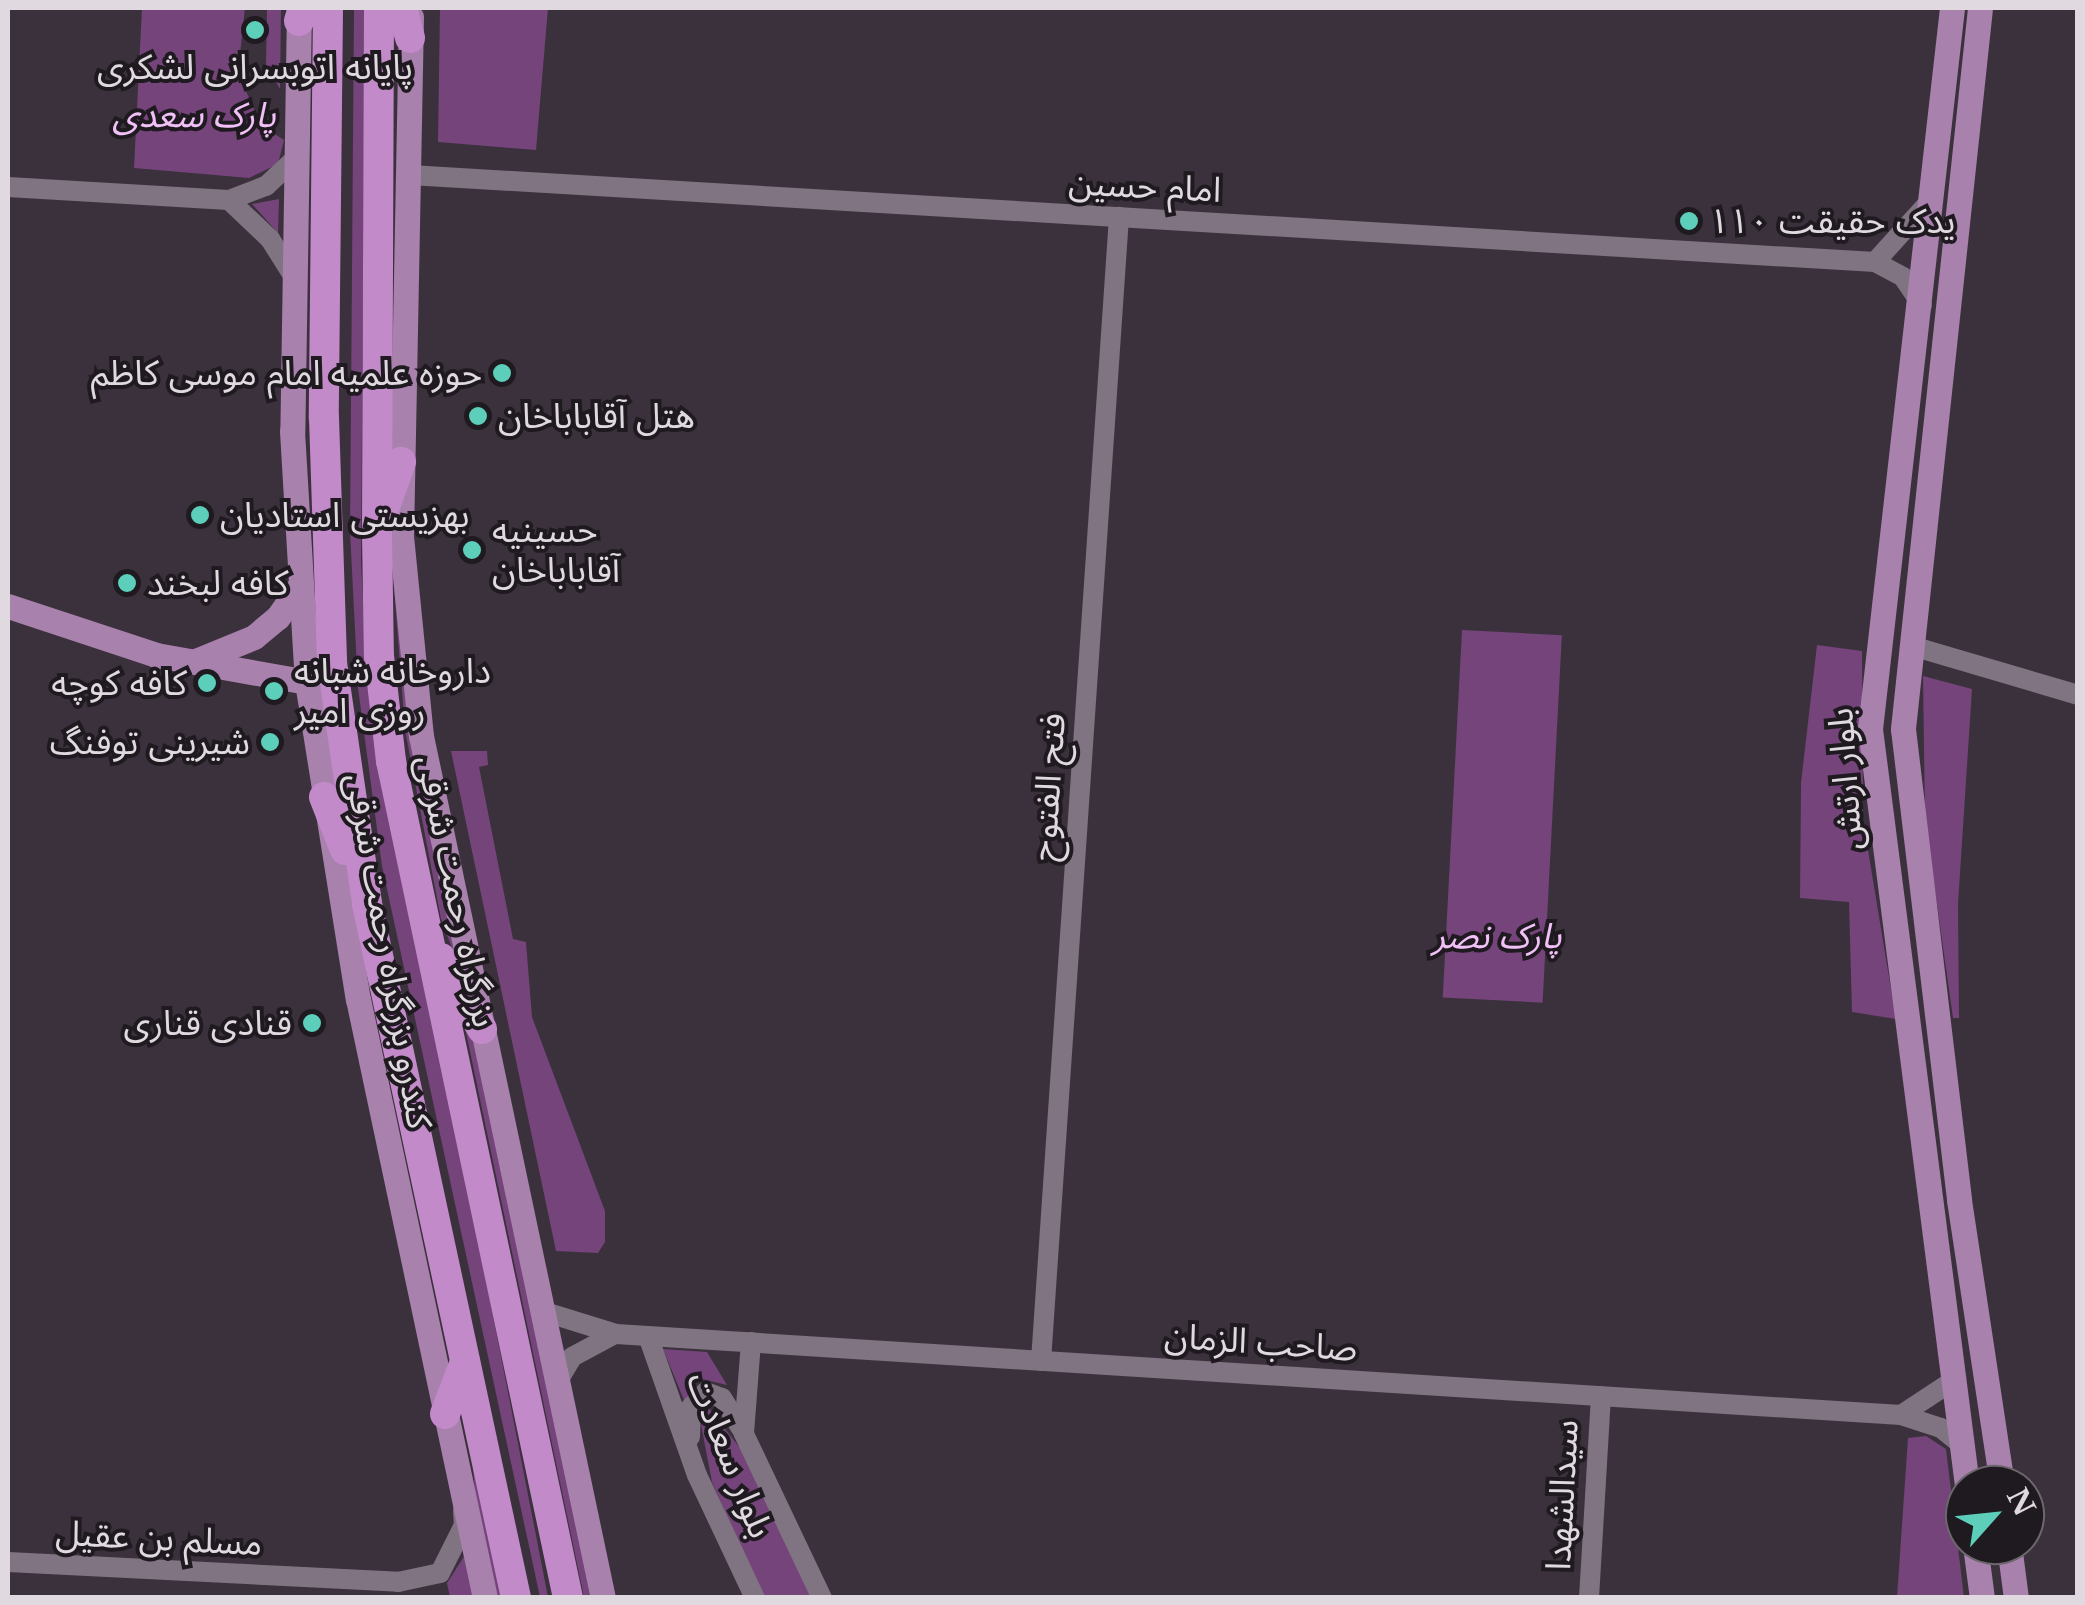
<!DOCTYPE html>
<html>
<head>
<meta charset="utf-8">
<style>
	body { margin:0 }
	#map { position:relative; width:2085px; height:1605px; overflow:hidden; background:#3b313c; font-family:"Libre Baskerville","Noto Sans Arabic",serif }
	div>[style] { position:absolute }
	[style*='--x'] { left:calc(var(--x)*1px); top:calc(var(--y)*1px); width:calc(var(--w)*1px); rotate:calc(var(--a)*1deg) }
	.green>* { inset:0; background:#74447a; transform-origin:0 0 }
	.minor>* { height:20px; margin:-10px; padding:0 10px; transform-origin:10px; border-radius:10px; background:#807482 }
	.major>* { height:25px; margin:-12.5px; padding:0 12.5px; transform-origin:12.5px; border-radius:12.5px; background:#a881ad }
	.highway>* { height:30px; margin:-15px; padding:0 15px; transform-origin:15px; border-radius:15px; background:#c38aca }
	.dots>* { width:28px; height:28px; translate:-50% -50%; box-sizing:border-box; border:5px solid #1f1a20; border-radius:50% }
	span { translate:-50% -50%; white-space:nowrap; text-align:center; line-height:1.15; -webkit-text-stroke:8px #1f1a20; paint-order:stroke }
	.poi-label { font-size:35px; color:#e0d9e0 }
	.left { translate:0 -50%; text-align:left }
	.right { translate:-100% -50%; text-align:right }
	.park-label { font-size:35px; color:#f0c0f6; font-style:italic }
	.street-label { font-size:35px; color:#e0d9e0 }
	.frame { position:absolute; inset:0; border:10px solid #e0d9e0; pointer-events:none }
	.north { position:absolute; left:1945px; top:1465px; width:100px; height:100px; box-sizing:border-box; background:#1f1a20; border:2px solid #6c666d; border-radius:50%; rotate:63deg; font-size:28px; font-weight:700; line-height:40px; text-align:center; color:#e0d9e0 }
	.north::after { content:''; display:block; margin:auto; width:35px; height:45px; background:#5cceba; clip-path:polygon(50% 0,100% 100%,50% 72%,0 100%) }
</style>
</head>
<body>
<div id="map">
	<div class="green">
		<div style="clip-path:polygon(142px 8px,245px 8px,238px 73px,261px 125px,284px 140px,278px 164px,249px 178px,134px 168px)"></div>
		<div style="clip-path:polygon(267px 8px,281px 8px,280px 89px,266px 65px)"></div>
		<div style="clip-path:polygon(354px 8px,365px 8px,361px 563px,367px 670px,548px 1597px,540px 1597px,382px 866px,358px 688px,350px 532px)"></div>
		<div style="clip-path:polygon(440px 8px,548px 8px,536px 150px,438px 142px)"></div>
		<div style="clip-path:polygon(279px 199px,278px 233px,252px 204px)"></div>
		<div style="clip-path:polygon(392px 561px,465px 983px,441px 919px,405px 730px)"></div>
		<div style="left:1462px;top:630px;width:100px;height:368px;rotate:3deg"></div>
		<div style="clip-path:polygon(1817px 645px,1862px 651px,1863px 820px,1896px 1019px,1852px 1012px,1849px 902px,1800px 898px,1801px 783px)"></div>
		<div style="clip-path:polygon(1923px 676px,1972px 689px,1958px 904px,1959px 1018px,1953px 1018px,1925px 819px)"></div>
		<div style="clip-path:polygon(451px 751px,487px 751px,488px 765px,479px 767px,513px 939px,526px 942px,532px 1017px,605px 1211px,605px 1242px,598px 1253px,556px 1251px)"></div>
		<div style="clip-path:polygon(462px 1013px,474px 1037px,592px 1597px,584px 1597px)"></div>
		<div style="clip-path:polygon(663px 1349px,707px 1352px,727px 1385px,702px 1379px,690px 1386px,686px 1405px)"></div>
		<div style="clip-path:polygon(703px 1401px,752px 1463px,815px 1597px,762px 1597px,712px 1482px,698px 1409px)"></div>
		<div style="clip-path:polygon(469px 1420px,505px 1597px,497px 1597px,475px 1492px)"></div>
		<div style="clip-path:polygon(1926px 1436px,1946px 1449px,1964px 1597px,1897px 1597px,1908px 1438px)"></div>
		<div style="clip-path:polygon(465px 1555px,474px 1597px,450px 1597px,447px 1583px)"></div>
	</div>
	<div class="minor">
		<div style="--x:410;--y:175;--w:1468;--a:3.4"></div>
		<div style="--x:1875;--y:262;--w:32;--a:28"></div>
		<div style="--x:1903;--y:277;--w:34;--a:56"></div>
		<div style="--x:8;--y:187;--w:221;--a:3.4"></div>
		<div style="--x:229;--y:200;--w:40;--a:-21"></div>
		<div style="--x:266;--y:186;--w:41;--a:-43"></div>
		<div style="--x:229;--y:200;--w:57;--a:43.6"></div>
		<div style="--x:270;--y:239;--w:45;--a:57.7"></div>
		<div style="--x:1875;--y:262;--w:85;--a:-47.9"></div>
		<div style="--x:1912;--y:646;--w:173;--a:16.4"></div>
		<div style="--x:542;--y:1311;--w:77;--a:17.3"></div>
		<div style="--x:616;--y:1334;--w:1288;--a:3.61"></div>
		<div style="--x:1901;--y:1415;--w:42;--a:18"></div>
		<div style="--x:1941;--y:1428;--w:27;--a:39"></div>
		<div style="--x:648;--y:1336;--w:147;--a:70.6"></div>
		<div style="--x:697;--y:1475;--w:136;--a:64.8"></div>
		<div style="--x:751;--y:1342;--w:92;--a:94.4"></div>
		<div style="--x:744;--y:1434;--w:182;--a:64.6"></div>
		<div style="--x:1041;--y:1361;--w:1147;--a:-86.1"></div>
		<div style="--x:556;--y:1384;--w:31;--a:-59"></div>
		<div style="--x:572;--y:1357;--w:47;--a:-28.2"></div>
		<div style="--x:1901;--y:1415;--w:64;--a:-33.4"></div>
		<div style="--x:690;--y:1437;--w:30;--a:-88"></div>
		<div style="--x:691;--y:1407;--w:21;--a:-45"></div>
		<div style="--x:706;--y:1392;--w:17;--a:21"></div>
		<div style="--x:722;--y:1398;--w:41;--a:57.8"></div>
		<div style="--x:8;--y:1562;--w:391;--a:2.9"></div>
		<div style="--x:398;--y:1582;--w:43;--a:-12.1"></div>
		<div style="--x:440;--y:1573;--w:54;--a:-63.4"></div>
		<div style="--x:464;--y:1525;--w:14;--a:-94"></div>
		<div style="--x:1589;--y:1598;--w:202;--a:-86.6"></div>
	</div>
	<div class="major">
		<div style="--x:299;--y:8;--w:423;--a:90.9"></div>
		<div style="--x:292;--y:431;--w:251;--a:86.6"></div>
		<div style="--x:307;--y:682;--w:321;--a:80.9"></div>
		<div style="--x:358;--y:999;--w:612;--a:78.03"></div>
		<div style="--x:1952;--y:8;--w:726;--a:96.49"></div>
		<div style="--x:1870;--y:729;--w:762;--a:82.69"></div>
		<div style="--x:1980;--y:8;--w:725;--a:96.1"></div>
		<div style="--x:1903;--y:729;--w:474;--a:83.2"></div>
		<div style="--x:1959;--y:1200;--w:288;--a:81.4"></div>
		<div style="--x:411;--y:17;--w:519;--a:91.1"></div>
		<div style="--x:401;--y:536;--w:201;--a:84.3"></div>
		<div style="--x:421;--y:736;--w:881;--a:78.08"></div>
		<div style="--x:8;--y:606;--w:156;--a:18.3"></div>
		<div style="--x:156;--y:655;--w:153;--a:10.1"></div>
		<div style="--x:193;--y:662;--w:66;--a:-22.3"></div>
		<div style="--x:254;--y:637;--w:31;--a:-40"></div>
		<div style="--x:278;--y:617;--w:40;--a:-55.1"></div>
		<div style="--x:1975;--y:1545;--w:53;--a:82.5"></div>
		<div style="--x:2009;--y:1545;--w:53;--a:82.5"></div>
	</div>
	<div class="highway">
		<div style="--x:328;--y:8;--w:410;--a:90.6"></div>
		<div style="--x:324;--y:418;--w:245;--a:88.1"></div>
		<div style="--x:332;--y:663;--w:244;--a:81.7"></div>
		<div style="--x:367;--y:904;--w:710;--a:77.88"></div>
		<div style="--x:379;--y:8;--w:526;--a:90.22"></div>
		<div style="--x:377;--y:534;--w:122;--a:89.1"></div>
		<div style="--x:379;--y:656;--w:106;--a:83.5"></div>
		<div style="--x:391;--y:761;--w:856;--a:78.06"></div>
		<div style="--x:402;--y:8;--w:31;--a:75"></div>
		<div style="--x:299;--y:21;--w:14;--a:-73"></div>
		<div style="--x:385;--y:507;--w:48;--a:-70.4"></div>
		<div style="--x:324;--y:797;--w:57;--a:68.4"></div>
		<div style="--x:441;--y:958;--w:82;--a:60"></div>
		<div style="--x:445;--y:1414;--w:56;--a:-69"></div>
	</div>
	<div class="dots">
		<div style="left:255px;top:30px;background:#5cceba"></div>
		<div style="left:1689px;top:221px;background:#5cceba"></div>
		<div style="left:502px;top:373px;background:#5cceba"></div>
		<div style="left:478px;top:416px;background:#5cceba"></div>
		<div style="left:200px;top:515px;background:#5cceba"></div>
		<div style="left:472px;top:550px;background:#5cceba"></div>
		<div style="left:127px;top:583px;background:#5cceba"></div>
		<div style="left:207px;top:683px;background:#5cceba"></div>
		<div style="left:274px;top:691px;background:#5cceba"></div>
		<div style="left:270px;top:742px;background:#5cceba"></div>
		<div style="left:312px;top:1023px;background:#5cceba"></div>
	</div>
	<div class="poi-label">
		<span style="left:255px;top:67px">پایانه اتوبسرانی لشکری</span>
		<span class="left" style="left:1709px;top:221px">یدک حقیقت ۱۱۰</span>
		<span class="right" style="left:482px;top:373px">حوزه علمیه امام موسی کاظم</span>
		<span class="left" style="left:498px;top:416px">هتل آقاباباخان</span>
		<span class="left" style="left:220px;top:515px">بهزیستی استادیان</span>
		<span class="left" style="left:492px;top:550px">حسینیه<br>آقاباباخان</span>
		<span class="left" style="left:147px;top:583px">کافه لبخند</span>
		<span class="left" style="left:294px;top:691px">داروخانه شبانه<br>روزی امیر</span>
		<span class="right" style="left:187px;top:683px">کافه کوچه</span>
		<span class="right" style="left:250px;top:742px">شیرینی توفنگ</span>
		<span class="right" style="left:292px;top:1023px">قنادی قناری</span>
	</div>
	<div class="park-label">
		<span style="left:194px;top:115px">پارک سعدی</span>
		<span style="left:1497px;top:936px">پارک نصر</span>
	</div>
	<div class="street-label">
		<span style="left:1145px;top:186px;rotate:3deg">امام حسین</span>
		<span style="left:1845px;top:779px;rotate:-94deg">بلوار ارتش</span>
		<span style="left:1048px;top:787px;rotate:-86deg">فتح الفتوح</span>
		<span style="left:457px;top:891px;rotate:78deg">بزرگراه رحمت شرقی</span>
		<span style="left:389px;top:951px;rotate:80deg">کندرو بزرگراه رحمت شرقی</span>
		<span style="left:1261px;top:1342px;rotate:4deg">صاحب الزمان</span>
		<span style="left:730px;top:1455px;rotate:68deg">بلوار سعادت</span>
		<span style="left:1562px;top:1495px;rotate:-87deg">سیدالشهدا</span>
		<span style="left:159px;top:1538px;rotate:3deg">مسلم بن عقیل</span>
	</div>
	<div class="frame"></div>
	<div class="north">N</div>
</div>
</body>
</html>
